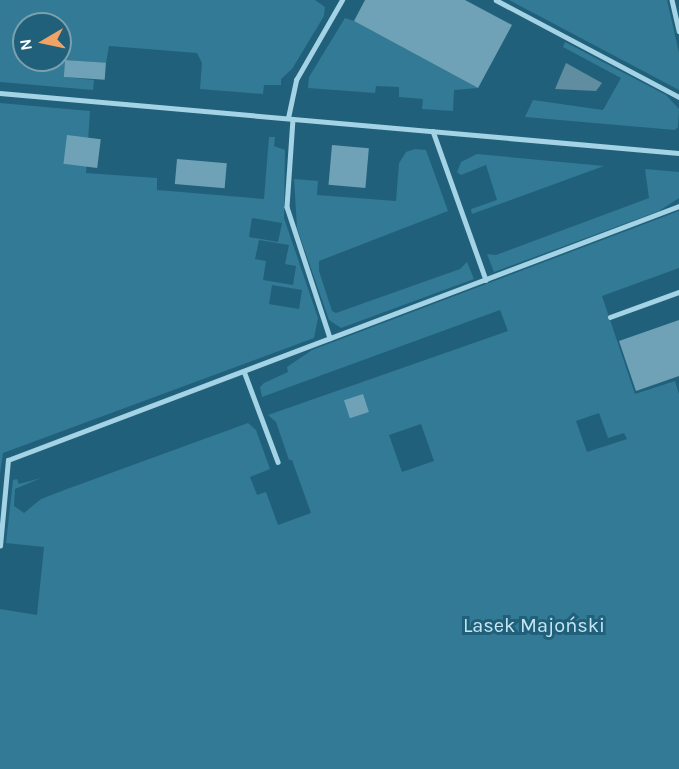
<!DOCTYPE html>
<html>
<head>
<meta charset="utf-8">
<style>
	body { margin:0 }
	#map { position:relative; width:679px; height:769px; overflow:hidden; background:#21607a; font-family:Karla,sans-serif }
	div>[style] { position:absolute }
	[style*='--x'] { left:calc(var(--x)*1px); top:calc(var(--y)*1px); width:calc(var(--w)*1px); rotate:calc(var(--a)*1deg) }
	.green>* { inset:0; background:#327a95 }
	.water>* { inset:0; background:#608ea0 }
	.building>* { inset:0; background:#6fa2b6; transform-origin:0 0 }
	.lane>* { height:4.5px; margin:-2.25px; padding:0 2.25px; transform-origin:2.25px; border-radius:2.25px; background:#a3d3e5 }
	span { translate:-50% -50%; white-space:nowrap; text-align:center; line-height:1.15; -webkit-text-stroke:6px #21607a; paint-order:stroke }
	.park-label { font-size:20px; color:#c6e7f4 }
	.north { position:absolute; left:12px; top:12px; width:60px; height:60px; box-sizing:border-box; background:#21607a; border:2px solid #7aa0af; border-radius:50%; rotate:261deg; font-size:16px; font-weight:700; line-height:24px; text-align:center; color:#fff }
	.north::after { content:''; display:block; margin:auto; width:21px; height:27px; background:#f1a365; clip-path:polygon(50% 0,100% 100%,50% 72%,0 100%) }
</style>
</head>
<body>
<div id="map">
	<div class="green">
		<div style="clip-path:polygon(evenodd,0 0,315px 0,325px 7px,324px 16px,292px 69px,281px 79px,281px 85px,264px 85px,263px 94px,200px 89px,202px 63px,197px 53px,109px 46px,106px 63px,65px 60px,64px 77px,94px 80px,93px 90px,0 82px,0 0,24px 24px,60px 24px,60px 60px,24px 60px,24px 24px)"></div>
		<div style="clip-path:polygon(509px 0,667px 0,679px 53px,679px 90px)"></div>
		<div style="clip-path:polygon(345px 18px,354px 21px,478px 88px,454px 90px,453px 111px,422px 109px,423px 99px,399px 97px,399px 87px,376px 86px,375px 93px,308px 88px,309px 77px)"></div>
		<div style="clip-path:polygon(565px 42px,666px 95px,679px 109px,678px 127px,675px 130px,525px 117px,533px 100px,603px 110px,621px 78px,563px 47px)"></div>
		<div style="clip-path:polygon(evenodd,0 103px,90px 111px,86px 173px,157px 178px,157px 190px,264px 199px,269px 137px,275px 137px,274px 146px,285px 150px,284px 218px,318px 318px,314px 338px,3px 453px,0 474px,0 103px,252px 218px,282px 223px,278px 242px,249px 237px,252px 218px,0 103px,259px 240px,289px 245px,285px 264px,296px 266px,293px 285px,263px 280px,266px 261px,255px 259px,259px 240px,0 103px,272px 285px,302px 290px,299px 309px,269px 304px,272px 285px)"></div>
		<div style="clip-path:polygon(415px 149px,426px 150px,448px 211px,319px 261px,319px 271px,332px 311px,336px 313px,460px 269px,467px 262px,474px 279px,341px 328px,329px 320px,297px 228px,294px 179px,318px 181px,317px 195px,396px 201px,399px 163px,406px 152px)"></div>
		<div style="clip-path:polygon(477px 154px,604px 166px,472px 214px,471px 209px,497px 200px,486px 165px,461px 175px,457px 172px,461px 162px)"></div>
		<div style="clip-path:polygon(645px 169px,679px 172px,679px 198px,659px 211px,494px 272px,487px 254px,496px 255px,649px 198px)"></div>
		<div style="clip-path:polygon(evenodd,679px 211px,679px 268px,602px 296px,635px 394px,675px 381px,679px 394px,679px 769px,0 769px,0 609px,37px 615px,44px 547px,6px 543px,13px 480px,17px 479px,19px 484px,41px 478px,15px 489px,14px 506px,24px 513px,41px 499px,67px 489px,248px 423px,256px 430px,270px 469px,250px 477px,257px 495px,266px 492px,278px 525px,311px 513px,292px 460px,289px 460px,276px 422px,268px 415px,508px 331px,500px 310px,262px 397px,260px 387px,264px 383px,288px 372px,287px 367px,312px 350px,679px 211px,599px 413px,608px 438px,624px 433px,627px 439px,587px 452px,576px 421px,599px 413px,679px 211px,421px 424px,434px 461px,402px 472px,389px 435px,421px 424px)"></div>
	</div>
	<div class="water">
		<div style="clip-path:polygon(566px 63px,602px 83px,596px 91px,555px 89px)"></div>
	</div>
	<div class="building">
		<div style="clip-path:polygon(365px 0,465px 0,512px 25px,478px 88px,354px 21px)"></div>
		<div style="left:65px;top:60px;width:41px;height:17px;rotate:4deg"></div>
		<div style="left:67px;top:135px;width:34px;height:29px;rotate:7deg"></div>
		<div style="left:332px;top:145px;width:37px;height:40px;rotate:5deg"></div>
		<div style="left:177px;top:159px;width:50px;height:25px;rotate:5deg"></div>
		<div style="clip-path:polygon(679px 320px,679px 376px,636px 391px,619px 341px)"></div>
		<div style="left:363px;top:394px;width:19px;height:20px;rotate:72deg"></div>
	</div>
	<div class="lane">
		<div style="--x:496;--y:0;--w:207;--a:27.9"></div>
		<div style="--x:672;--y:0;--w:32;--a:77"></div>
		<div style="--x:0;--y:93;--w:682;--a:5.05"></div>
		<div style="--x:288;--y:118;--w:39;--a:-78"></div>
		<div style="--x:296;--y:80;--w:92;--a:-60.1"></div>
		<div style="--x:293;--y:119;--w:88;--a:93.9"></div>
		<div style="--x:287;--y:207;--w:138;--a:71.8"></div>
		<div style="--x:433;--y:131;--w:158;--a:70.4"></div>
		<div style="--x:610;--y:317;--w:73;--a:-19.9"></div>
		<div style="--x:244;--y:371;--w:97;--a:69.5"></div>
		<div style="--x:0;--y:546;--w:86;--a:-84.7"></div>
		<div style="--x:8;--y:460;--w:717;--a:-20.73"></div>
	</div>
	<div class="park-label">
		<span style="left:534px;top:625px">Lasek Majoński</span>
	</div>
	<div class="north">N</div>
</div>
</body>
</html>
